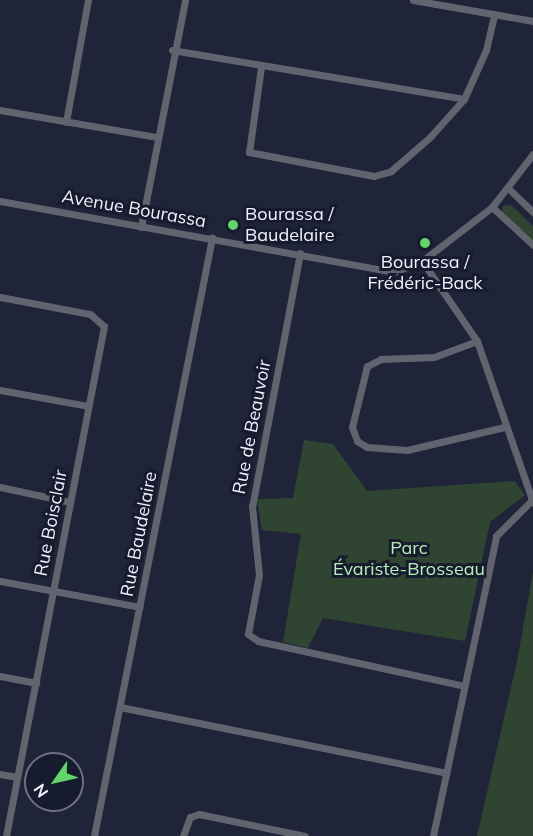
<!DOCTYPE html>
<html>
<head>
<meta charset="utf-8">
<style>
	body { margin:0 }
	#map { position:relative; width:533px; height:836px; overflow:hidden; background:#1f2439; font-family:Mulish,sans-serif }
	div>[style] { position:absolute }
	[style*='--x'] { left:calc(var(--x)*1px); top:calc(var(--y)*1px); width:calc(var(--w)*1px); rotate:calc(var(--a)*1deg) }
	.green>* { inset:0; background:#304531 }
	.minor>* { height:7px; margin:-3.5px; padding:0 3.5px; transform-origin:3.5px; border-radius:3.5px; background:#61646e }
	.dots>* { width:16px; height:16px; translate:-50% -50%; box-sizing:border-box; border:3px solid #161b2e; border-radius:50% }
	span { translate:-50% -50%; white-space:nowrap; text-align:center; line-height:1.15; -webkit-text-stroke:6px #161b2e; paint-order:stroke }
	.street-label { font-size:18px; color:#f0f3fe }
	.poi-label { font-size:18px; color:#f0f3fe }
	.left { translate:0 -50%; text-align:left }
	.park-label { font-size:18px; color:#b5eeb6 }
	.north { position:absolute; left:24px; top:752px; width:60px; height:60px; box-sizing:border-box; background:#161b2e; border:2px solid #6d7181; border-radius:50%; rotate:236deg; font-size:16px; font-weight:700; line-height:24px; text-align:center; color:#f0f3fe }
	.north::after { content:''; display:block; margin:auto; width:21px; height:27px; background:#61d56a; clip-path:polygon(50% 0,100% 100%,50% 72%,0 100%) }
</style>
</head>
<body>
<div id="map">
	<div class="green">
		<div style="clip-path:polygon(511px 205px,533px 226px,533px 244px,501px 214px,503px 206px)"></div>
		<div style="clip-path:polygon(304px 440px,333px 444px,367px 491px,515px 481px,525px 495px,490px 522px,465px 641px,323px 618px,308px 648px,283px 642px,301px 534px,262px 530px,257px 499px,293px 498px)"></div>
		<div style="clip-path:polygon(533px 572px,533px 836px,477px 836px,517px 661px)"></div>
	</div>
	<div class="minor">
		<div style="--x:413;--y:0;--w:122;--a:9.9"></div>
		<div style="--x:172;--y:50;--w:296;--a:9.5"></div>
		<div style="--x:261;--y:67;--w:86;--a:98"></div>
		<div style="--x:249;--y:152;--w:127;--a:10.9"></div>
		<div style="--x:374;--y:176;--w:18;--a:-16"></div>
		<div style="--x:391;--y:171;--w:52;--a:-41.1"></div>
		<div style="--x:430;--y:137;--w:51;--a:-48.2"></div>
		<div style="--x:464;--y:99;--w:54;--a:-65.8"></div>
		<div style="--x:486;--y:50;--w:37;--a:-77"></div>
		<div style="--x:0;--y:110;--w:158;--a:9.8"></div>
		<div style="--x:66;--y:122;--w:124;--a:-79.8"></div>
		<div style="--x:510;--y:190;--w:32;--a:44"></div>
		<div style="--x:0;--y:201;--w:400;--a:10.2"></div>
		<div style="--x:394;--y:272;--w:30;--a:-21"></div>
		<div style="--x:422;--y:261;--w:88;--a:-37.6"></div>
		<div style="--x:492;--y:207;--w:67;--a:-52.3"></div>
		<div style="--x:492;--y:207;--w:56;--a:42.8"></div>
		<div style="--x:141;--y:227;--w:231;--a:-79"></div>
		<div style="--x:300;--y:253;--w:258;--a:100.7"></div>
		<div style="--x:252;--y:506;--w:69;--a:84.2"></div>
		<div style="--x:259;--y:575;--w:60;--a:100.6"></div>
		<div style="--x:248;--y:634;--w:12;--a:35"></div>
		<div style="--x:258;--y:641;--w:211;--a:12.3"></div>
		<div style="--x:422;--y:261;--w:97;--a:55.5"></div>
		<div style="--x:477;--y:341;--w:171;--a:70.9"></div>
		<div style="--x:0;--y:297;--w:92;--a:10.7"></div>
		<div style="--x:90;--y:314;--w:18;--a:41"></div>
		<div style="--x:104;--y:326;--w:519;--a:100.88"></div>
		<div style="--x:477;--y:341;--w:46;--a:159.6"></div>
		<div style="--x:434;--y:357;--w:53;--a:177.8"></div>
		<div style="--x:381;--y:359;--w:16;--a:153"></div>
		<div style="--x:367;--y:366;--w:63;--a:103.8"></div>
		<div style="--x:352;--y:427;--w:15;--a:70"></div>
		<div style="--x:357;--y:441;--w:12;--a:31"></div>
		<div style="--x:367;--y:447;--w:40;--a:4.3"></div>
		<div style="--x:407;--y:450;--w:100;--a:-13.3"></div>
		<div style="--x:0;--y:390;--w:89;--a:10.3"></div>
		<div style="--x:0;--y:487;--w:72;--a:12.1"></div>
		<div style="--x:0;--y:581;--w:142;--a:10.5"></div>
		<div style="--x:0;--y:676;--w:37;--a:11"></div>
		<div style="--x:120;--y:707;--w:333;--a:11.4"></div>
		<div style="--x:0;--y:774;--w:17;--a:10"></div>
		<div style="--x:94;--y:836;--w:610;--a:-78.84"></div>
		<div style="--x:183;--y:836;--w:20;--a:-70"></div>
		<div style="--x:190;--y:817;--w:9;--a:-18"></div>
		<div style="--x:199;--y:814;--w:108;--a:11.7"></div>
		<div style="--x:433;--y:836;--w:307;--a:-78.1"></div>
		<div style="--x:496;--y:536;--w:49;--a:-45"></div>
	</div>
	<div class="dots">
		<div style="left:233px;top:225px;background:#61d56a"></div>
		<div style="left:425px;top:243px;background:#61d56a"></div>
	</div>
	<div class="street-label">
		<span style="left:134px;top:209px;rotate:10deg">Avenue Bourassa</span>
		<span style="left:252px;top:427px;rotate:-79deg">Rue de Beauvoir</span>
		<span style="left:51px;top:523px;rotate:-79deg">Rue Boisclair</span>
		<span style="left:139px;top:534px;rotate:-79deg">Rue Baudelaire</span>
	</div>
	<div class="poi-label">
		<span class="left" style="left:245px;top:225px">Bourassa /<br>Baudelaire</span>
		<span style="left:425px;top:273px">Bourassa /<br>Frédéric-Back</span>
	</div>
	<div class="park-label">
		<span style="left:409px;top:559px">Parc<br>Évariste-Brosseau</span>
	</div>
	<div class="north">N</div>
</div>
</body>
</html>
